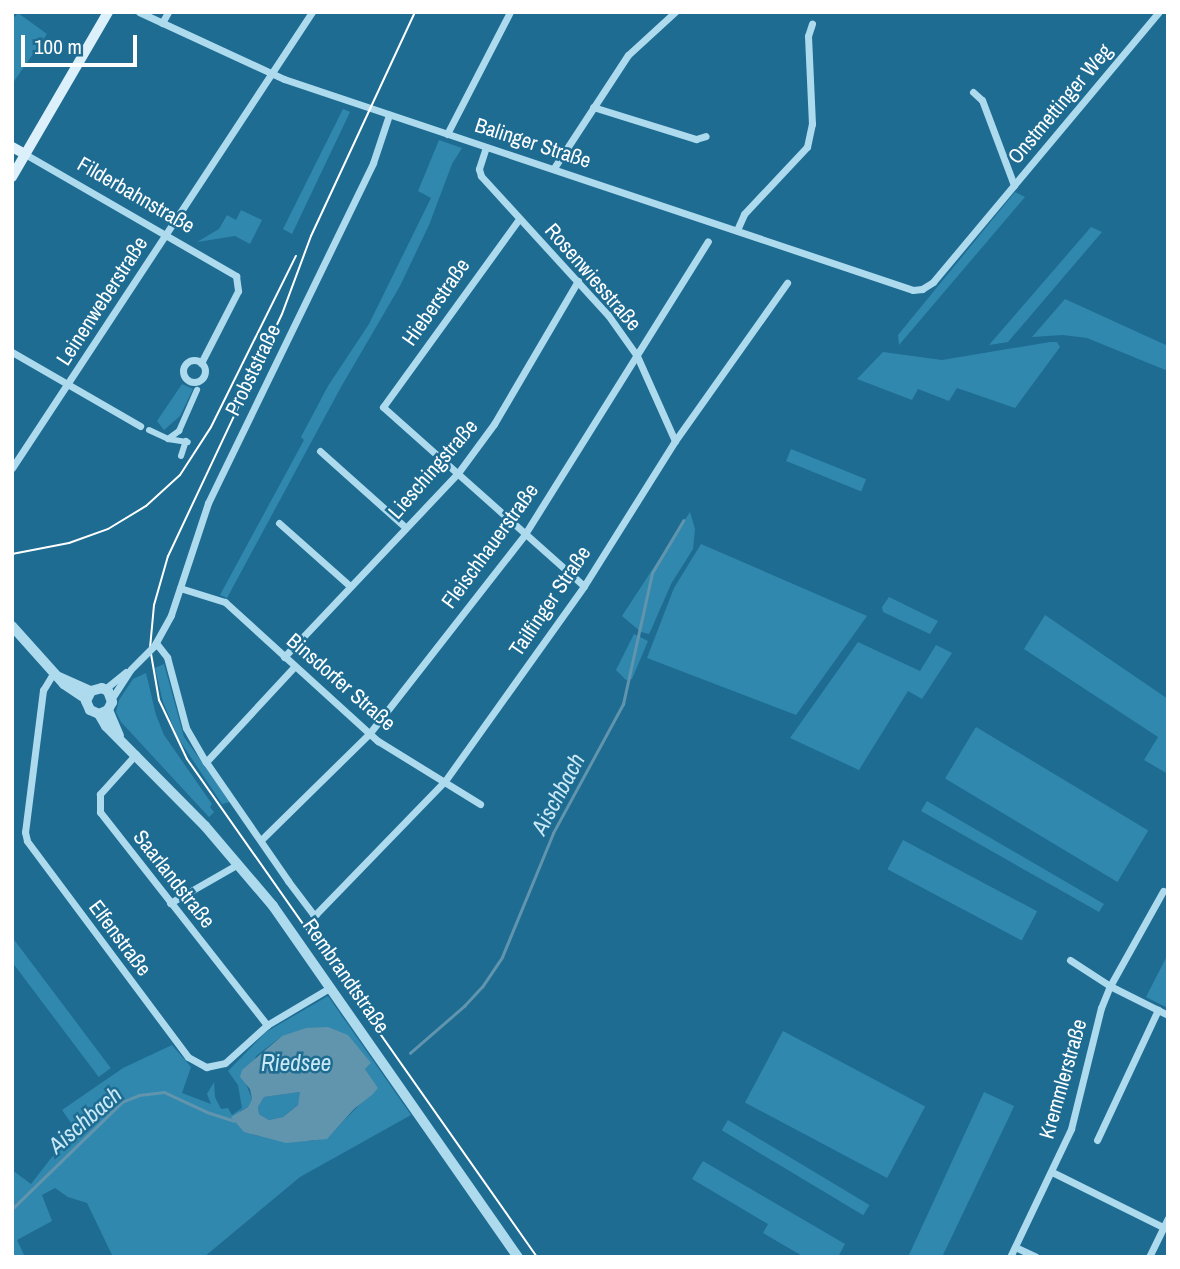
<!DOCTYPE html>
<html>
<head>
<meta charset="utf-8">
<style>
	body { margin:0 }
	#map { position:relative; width:1180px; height:1269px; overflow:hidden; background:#1e6c92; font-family:"Archivo Narrow",sans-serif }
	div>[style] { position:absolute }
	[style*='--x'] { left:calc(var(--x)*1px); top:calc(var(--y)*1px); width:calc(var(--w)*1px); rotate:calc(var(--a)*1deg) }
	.green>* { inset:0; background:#3188af; transform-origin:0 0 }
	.water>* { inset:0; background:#6194ad }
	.stream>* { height:2.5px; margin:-1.25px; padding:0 1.25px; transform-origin:1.25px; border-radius:1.25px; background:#6194ad }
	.pedestrian>* { height:6px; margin:-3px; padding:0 3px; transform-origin:3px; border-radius:3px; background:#aedaee }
	.minor>* { height:7px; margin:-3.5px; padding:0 3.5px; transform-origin:3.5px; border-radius:3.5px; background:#aedaee }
	.minor>.ring { margin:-3.5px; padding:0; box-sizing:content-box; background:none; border:7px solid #aedaee; border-radius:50% }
	.tertiary>* { height:10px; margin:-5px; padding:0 5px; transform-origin:5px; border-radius:5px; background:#aedaee }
	.secondary>* { height:10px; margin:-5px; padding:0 5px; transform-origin:5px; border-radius:5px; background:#dbf0fa }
	.tram>* { height:2px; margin:-1px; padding:0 1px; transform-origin:1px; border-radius:1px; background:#fff }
	.minor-bridge>* { height:7px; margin:-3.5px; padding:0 3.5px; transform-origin:3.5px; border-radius:3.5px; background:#aedaee }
	span { translate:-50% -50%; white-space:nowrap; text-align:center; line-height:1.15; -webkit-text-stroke:5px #1e6c92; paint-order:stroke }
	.street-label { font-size:21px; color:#fff }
	.water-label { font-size:23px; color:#c9e9f7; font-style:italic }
	.frame { position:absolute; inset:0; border:14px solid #fff; pointer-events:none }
	.scale { position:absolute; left:21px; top:35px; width:116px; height:32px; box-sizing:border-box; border:4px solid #fff; border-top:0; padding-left:9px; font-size:21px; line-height:24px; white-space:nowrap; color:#fff; -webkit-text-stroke:5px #1e6c92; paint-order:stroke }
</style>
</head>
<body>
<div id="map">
	<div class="green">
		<div style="clip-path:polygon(18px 13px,47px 34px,12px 84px,12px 20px)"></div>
		<div style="clip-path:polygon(343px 109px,350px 112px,292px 234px,283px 229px)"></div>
		<div style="clip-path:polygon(439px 140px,462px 148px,452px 164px,429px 225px,400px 286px,341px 387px,227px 598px,220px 595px,304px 440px,301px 437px,328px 386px,369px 324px,431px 198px,418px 191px)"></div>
		<div style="clip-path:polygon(1015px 192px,1025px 197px,899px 345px,898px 335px)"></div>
		<div style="clip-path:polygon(241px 210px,262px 220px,250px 244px,235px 236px,197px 242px,219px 229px,227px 215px,236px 220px)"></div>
		<div style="clip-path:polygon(1091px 227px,1102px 232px,1008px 342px,989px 345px)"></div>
		<div style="clip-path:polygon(1065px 299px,1168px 346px,1168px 371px,1087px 338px,1063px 335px,1032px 337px)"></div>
		<div style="clip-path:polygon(1050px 342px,1057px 342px,1060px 347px,1015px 408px,957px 388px,949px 401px,918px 389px,912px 400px,857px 379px,883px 352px,942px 360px)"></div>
		<div style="clip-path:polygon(182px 384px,193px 389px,180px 416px,164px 430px,157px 421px)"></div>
		<div style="left:791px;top:449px;width:81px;height:13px;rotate:22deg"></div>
		<div style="clip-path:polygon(690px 512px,695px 529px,693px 549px,671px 584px,651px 630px,649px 634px,641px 632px,622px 616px)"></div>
		<div style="clip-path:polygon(701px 544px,867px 616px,796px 715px,647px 658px,674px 588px)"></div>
		<div style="clip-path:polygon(889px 597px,938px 621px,930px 634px,883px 612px,882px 607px)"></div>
		<div style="clip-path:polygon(1045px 615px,1168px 699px,1168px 774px,1144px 760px,1158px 737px,1024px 649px)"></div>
		<div style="clip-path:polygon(634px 634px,648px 641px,632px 679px,626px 680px,616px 670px)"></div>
		<div style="clip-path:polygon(858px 642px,920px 671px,936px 645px,952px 653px,922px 699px,908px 691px,859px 770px,790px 738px)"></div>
		<div style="clip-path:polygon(164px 664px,184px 737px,230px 802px,222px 804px,178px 738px,163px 702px,155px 668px)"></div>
		<div style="clip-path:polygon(146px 673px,156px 715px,164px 735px,212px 804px,210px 807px,214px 812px,209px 817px,121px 722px,116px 712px,119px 700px,133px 679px)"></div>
		<div style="left:976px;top:727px;width:201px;height:60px;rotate:31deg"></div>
		<div style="clip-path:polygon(927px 801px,1104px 904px,1099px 912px,921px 811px)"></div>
		<div style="left:903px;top:840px;width:152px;height:33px;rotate:28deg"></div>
		<div style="left:12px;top:937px;width:164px;height:15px;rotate:53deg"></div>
		<div style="clip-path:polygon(1168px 954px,1168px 1008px,1146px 997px)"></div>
		<div style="clip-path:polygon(evenodd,328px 996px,411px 1115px,300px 1177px,204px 1257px,113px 1257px,87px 1203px,68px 1197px,55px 1188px,42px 1195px,52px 1221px,17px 1240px,25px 1257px,12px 1257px,12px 1170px,31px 1184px,52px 1157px,80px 1136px,62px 1110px,123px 1068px,172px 1045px,191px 1067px,182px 1093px,211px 1104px,207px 1094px,214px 1082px,215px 1097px,221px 1109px,228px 1108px,232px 1115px,242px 1108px,238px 1085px,228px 1071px,266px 1032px,328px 996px,282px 1036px,371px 1063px,365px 1069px,377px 1087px,327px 1138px,311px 1141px,253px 1135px,240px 1111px,248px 1107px,252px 1099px,246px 1084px,256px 1056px,282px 1036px)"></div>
		<div style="left:783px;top:1031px;width:161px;height:81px;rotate:28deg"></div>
		<div style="clip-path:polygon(300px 1092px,302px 1094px,298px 1105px,283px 1117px,269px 1120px,259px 1114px,258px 1107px,264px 1097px)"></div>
		<div style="clip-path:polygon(984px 1092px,1014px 1106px,1010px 1115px,942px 1257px,908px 1257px)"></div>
		<div style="left:728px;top:1120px;width:165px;height:12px;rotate:31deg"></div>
		<div style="clip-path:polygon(703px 1161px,845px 1244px,838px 1257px,804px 1257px,763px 1233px,768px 1224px,692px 1179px)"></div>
	</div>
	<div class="water">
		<div style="clip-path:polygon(evenodd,328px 1027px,348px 1035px,371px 1063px,365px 1069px,378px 1088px,373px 1094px,354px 1109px,327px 1139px,286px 1143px,244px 1132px,231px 1117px,248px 1107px,252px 1099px,250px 1089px,240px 1077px,242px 1070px,282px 1036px,306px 1028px,328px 1027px,300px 1092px,298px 1105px,283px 1117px,269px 1120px,259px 1114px,258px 1107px,264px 1097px,300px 1092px)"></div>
	</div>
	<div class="stream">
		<div style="--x:410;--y:1053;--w:72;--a:-41"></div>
		<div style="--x:464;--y:1006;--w:26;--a:-47"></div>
		<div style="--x:482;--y:987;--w:36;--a:-56"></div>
		<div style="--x:502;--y:957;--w:134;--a:-67.6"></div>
		<div style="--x:553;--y:833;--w:147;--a:-61.5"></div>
		<div style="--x:623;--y:704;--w:134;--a:-77.5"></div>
		<div style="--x:652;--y:573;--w:61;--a:-59.2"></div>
		<div style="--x:12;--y:1209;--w:153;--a:-44.2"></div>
		<div style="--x:122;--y:1102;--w:18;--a:-22"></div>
		<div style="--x:139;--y:1095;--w:25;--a:-7"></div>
		<div style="--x:164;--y:1092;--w:47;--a:24.9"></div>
		<div style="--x:207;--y:1112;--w:28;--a:18"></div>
	</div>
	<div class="pedestrian">
		<div style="--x:149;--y:430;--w:21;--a:25"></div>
		<div style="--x:168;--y:439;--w:20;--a:9"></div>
		<div style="--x:168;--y:439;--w:14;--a:-36"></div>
		<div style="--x:179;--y:431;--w:45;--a:-66.3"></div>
		<div style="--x:181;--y:456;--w:16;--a:-72"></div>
	</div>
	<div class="minor">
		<div style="--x:139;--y:12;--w:160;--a:24.8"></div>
		<div style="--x:284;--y:79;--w:663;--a:18.54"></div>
		<div style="--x:913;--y:290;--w:9;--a:-6"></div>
		<div style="--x:922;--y:289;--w:13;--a:-32"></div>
		<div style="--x:933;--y:282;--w:352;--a:-50.1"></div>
		<div style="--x:162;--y:23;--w:13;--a:-61"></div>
		<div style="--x:973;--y:92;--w:12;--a:42"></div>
		<div style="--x:982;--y:100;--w:91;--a:69.4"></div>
		<div style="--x:593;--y:107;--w:108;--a:17.3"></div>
		<div style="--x:696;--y:139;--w:10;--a:-17"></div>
		<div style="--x:447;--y:134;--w:137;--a:-62.7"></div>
		<div style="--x:486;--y:147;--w:23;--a:108"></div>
		<div style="--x:479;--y:169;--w:7;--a:74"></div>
		<div style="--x:481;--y:176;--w:188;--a:47.6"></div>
		<div style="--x:608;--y:315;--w:50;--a:54.7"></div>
		<div style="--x:637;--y:356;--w:93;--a:65.9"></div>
		<div style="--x:25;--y:154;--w:244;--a:30"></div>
		<div style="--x:236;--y:276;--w:15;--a:82"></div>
		<div style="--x:238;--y:291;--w:81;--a:117.2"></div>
		<div style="--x:554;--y:168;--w:135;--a:-56.8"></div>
		<div style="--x:628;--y:55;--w:64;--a:-42.5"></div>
		<div style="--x:519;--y:219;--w:232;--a:125.9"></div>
		<div style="--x:383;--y:407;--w:269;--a:41.7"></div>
		<div style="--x:737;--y:230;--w:17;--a:-66"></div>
		<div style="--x:744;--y:214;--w:92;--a:-46.8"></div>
		<div style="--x:807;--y:147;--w:24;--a:-78"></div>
		<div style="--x:812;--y:124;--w:88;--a:-92.6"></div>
		<div style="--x:808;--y:36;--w:13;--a:-72"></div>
		<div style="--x:12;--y:352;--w:148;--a:30"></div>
		<div class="ring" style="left:183px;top:360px;width:15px;height:15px"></div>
		<div style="--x:320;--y:451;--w:115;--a:41.8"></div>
		<div style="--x:12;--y:468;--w:546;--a:-56.66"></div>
		<div style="--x:279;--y:523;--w:95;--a:41.6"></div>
		<div style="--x:180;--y:588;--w:47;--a:17.3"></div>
		<div style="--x:225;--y:602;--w:207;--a:42.3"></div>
		<div style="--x:378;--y:741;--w:120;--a:31.7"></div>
		<div style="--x:156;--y:643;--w:18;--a:52"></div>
		<div style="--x:167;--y:657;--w:73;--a:75"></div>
		<div style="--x:186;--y:728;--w:39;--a:60"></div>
		<div style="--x:206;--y:762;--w:145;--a:55.4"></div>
		<div style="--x:288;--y:881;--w:41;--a:52.9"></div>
		<div style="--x:313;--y:914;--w:3;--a:0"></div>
		<div style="--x:316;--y:914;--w:185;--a:-45.9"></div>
		<div style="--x:445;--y:781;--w:239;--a:-54.5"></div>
		<div style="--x:584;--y:586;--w:171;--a:-57.9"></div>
		<div style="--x:675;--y:441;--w:194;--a:-54.7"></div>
		<div style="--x:154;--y:646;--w:35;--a:-61"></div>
		<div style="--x:171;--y:615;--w:118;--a:-71.7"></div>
		<div style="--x:208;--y:503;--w:378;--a:-64.1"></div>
		<div style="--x:373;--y:163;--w:51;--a:-71.6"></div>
		<div style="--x:284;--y:657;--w:253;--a:-46.6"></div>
		<div style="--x:458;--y:473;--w:61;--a:-53.7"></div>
		<div style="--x:494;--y:424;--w:166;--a:-59.6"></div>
		<div style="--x:54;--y:672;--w:21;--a:121"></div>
		<div style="--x:43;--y:690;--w:143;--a:97.2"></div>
		<div style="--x:25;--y:832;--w:9;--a:77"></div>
		<div style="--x:27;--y:841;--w:269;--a:53.3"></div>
		<div style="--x:188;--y:1057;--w:21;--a:29"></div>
		<div style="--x:206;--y:1067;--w:19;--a:-12"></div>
		<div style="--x:225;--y:1063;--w:57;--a:-42.1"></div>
		<div style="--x:267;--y:1025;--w:74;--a:-30.7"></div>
		<div style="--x:105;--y:689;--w:27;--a:-39"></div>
		<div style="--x:112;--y:698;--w:33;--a:-57"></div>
		<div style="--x:136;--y:754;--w:54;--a:132"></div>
		<div style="--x:100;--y:794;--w:18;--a:90"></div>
		<div style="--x:100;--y:812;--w:271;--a:51.9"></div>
		<div style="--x:206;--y:762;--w:129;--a:-47.2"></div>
		<div style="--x:261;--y:840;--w:151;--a:-44.5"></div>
		<div style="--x:369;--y:734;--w:254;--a:-52"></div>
		<div style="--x:525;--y:534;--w:345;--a:-58"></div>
		<div style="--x:170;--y:903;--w:78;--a:-29.8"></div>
		<div style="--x:1070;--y:960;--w:48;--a:33"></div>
		<div style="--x:1110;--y:986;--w:109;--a:-60.8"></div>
		<div style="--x:1097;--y:1140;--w:144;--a:-64.9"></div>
		<div style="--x:1052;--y:1172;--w:124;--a:26.4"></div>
		<div style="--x:1015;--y:1247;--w:23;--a:25"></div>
		<div style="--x:1010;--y:1257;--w:142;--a:-64.5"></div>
		<div style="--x:1071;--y:1129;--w:125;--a:-76.1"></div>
		<div style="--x:1101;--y:1008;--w:24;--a:-68"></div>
		<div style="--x:1110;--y:986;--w:65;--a:26.6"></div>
		<div style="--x:1149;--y:1257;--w:43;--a:-64"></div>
	</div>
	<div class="tertiary">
		<div style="--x:12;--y:626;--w:78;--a:48.1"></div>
		<div style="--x:64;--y:684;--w:27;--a:34"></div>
		<div style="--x:59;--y:677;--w:35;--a:24"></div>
		<div style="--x:91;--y:691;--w:11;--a:-15"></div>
		<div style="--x:102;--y:688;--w:7;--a:27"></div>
		<div style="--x:108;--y:691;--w:12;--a:70"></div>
		<div style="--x:112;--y:702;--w:9;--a:117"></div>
		<div style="--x:108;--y:710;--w:10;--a:156"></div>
		<div style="--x:99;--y:714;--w:10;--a:-156"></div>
		<div style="--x:90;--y:710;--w:10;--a:-114"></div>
		<div style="--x:86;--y:701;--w:11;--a:-63"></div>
		<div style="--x:108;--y:710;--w:28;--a:67"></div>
		<div style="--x:99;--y:714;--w:14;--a:60"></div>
		<div style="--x:106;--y:726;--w:141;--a:45.3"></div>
		<div style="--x:205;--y:826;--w:105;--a:49.6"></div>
		<div style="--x:273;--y:906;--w:428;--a:55.1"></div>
	</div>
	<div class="secondary">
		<div style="--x:12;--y:147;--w:15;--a:28"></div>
		<div style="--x:12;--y:177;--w:191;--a:-59.8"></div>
	</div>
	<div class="tram">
		<div style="--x:415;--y:12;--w:247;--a:114.9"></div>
		<div style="--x:311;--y:236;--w:83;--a:110.4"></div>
		<div style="--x:282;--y:314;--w:268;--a:115.2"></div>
		<div style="--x:168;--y:556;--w:51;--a:105.9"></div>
		<div style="--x:154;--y:605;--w:43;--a:95.3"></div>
		<div style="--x:150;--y:648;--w:53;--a:80.2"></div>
		<div style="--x:159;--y:700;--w:65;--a:64.6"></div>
		<div style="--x:187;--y:759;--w:609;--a:54.9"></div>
		<div style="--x:12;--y:554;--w:58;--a:-10.9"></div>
		<div style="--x:69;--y:543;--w:41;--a:-19.7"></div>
		<div style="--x:108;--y:529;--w:44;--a:-31.2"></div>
		<div style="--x:146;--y:506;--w:46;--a:-42.4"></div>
		<div style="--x:180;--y:475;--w:57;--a:-57.1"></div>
		<div style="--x:211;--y:427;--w:191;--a:-63.6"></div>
	</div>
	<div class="minor-bridge">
		<div style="--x:131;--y:669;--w:31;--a:-45"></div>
	</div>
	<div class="street-label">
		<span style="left:1060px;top:104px;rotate:-50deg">Onstmettinger Weg</span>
		<span style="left:533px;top:143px;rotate:18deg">Balinger Straße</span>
		<span style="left:136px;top:195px;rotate:30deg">Filderbahnstraße</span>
		<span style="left:593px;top:277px;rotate:49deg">Rosenwiesstraße</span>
		<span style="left:102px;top:301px;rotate:-57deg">Leinenweberstraße</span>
		<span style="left:436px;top:302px;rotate:-55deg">Hieberstraße</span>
		<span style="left:253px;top:370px;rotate:-64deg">Probststraße</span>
		<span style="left:433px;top:469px;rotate:-49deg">Lieschingstraße</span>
		<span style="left:490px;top:546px;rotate:-54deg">Fleischhauerstraße</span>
		<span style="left:550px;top:601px;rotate:-56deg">Tailfinger Straße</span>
		<span style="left:341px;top:682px;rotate:41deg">Binsdorfer Straße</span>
		<span style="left:174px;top:879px;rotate:52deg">Saarlandstraße</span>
		<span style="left:120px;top:938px;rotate:53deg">Elfenstraße</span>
		<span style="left:346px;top:976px;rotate:55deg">Rembrandtstraße</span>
		<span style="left:1063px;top:1079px;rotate:-74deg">Kremmlerstraße</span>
	</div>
	<div class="water-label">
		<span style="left:558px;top:794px;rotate:-62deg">Aischbach</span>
		<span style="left:296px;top:1063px">Riedsee</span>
		<span style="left:85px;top:1120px;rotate:-41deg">Aischbach</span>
	</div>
	<div class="frame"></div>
	<div class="scale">100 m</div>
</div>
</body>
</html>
